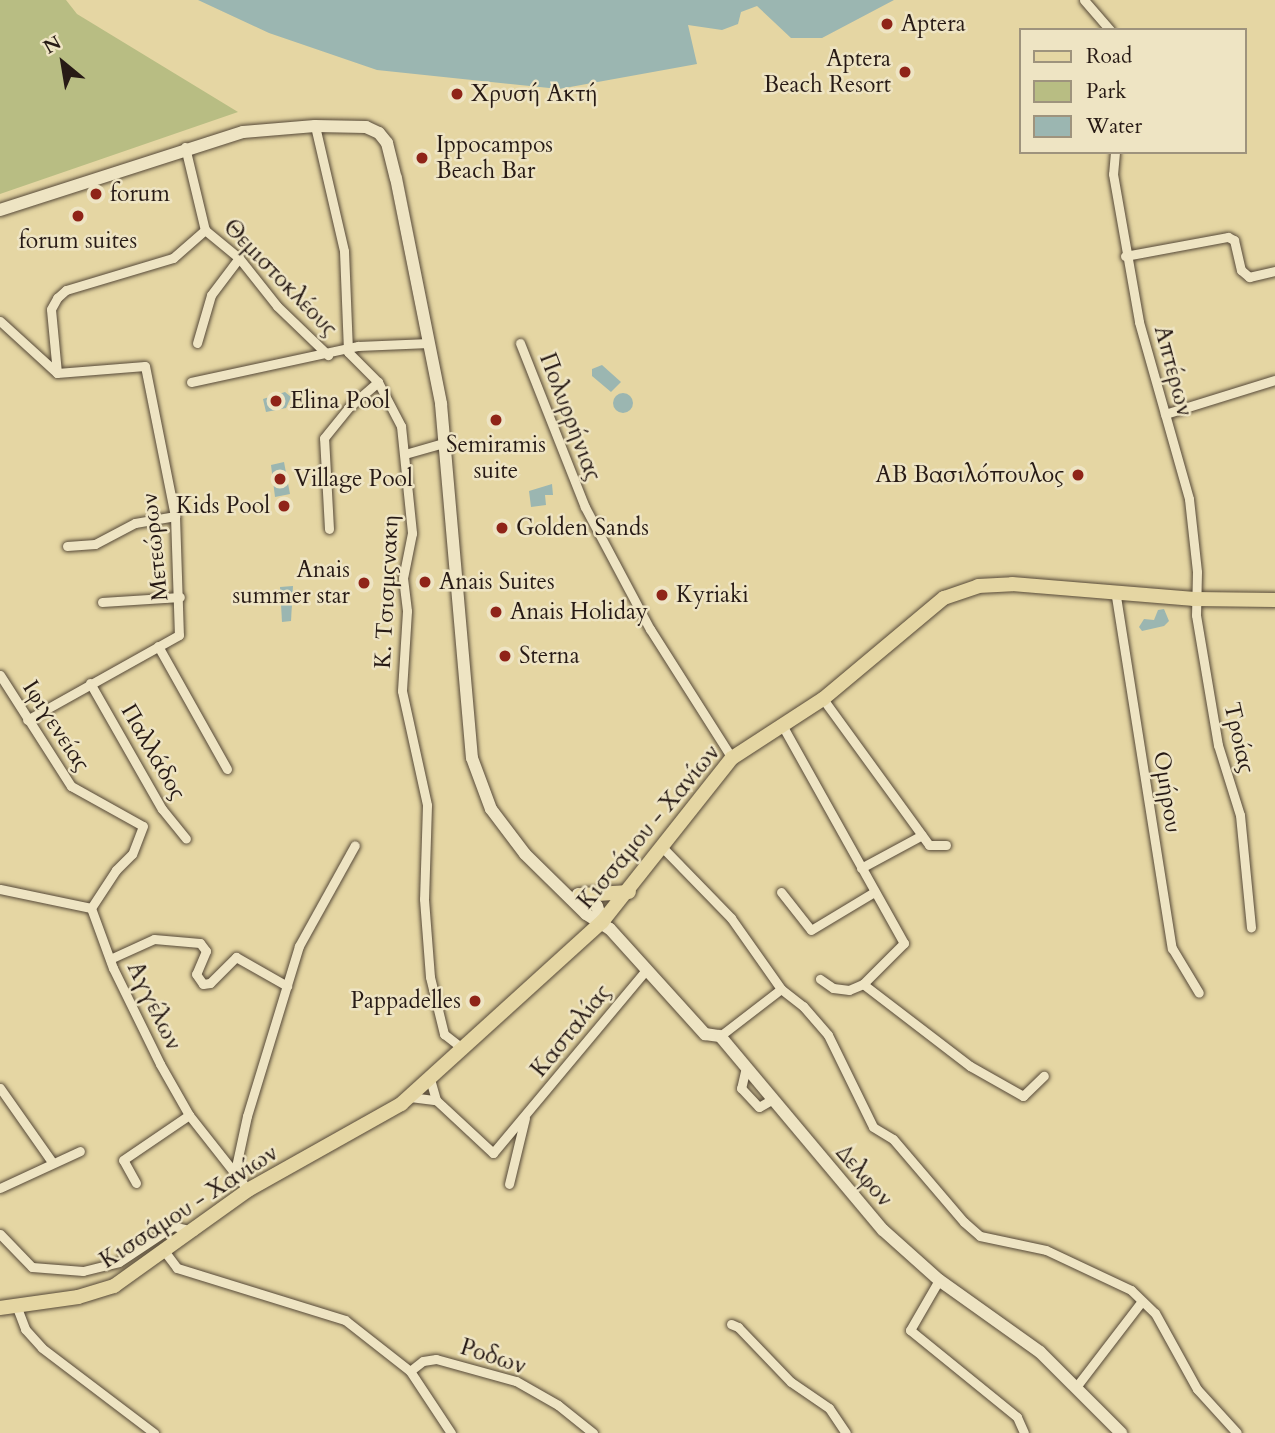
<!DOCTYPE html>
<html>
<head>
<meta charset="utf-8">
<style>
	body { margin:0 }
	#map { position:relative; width:1275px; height:1433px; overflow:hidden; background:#e5d6a3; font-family:Cardo,serif }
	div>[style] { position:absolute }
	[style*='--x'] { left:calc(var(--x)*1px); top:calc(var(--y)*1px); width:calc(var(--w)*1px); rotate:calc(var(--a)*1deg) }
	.green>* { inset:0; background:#b8bd83 }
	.water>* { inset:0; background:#9bb6b1 }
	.round { border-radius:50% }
	.roads { filter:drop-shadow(0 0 2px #564938) drop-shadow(0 0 2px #564938) }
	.street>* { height:9px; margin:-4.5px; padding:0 4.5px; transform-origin:4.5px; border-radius:4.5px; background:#eee4c3 }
	.secondary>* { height:12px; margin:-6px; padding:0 6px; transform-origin:6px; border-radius:6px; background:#eee4c3 }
	.primary>* { height:14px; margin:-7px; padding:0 7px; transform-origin:7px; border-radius:7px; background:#e5d6a3 }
	.dots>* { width:19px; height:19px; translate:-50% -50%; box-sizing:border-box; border:4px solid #eee4c3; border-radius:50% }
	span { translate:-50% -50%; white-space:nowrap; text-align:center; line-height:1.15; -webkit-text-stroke:5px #eee4c3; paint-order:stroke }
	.poi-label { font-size:23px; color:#271a15 }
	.left { translate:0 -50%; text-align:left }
	.right { translate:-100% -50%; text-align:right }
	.street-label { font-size:23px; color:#271a15 }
	.legend { position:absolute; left:1019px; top:28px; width:228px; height:126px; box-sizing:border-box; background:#eee4c3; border:2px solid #9e937d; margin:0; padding:9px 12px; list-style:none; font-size:21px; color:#271a15 }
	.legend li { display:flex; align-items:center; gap:14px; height:35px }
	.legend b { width:35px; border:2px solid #9e937d }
	.north { position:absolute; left:28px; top:28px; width:70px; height:70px; -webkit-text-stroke:5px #eee4c3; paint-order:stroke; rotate:330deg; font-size:19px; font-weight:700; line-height:28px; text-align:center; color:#271a15 }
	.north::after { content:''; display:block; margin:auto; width:24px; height:32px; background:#271a15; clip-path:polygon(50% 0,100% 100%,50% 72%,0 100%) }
</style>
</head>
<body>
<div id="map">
	<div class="green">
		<div style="clip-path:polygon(0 0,66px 0,77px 14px,238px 112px,0 194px)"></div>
	</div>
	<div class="water">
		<div style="clip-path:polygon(198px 0,894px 0,822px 38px,791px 38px,757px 6px,741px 12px,738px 24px,722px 30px,688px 25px,697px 64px,559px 89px,377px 70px,269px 33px)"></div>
		<div style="clip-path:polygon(602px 365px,621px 382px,611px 392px,592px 376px,592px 369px)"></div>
		<div style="clip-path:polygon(285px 392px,291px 397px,286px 408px,266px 412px,263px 399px)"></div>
		<div class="round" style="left:613px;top:393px;width:20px;height:20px"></div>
		<div style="clip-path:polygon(284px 462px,290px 494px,275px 497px,271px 465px)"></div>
		<div style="clip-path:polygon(552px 484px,553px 495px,545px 495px,546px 505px,531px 507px,529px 491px)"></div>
		<div style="clip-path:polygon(293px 586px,291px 621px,282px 622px,280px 587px)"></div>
		<div style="clip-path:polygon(1164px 609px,1169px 621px,1164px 626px,1142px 631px,1139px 627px,1144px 619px,1154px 620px,1158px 610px)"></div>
	</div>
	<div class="roads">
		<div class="street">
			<div style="--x:1084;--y:0;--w:40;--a:49"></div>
			<div style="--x:315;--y:126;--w:128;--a:76.9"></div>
			<div style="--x:344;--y:251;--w:101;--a:87.7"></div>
			<div style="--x:185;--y:147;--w:85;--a:76.5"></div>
			<div style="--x:205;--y:230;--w:44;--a:39.5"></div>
			<div style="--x:239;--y:258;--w:61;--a:51.6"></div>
			<div style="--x:277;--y:306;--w:71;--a:43.9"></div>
			<div style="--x:1115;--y:152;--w:22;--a:95"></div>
			<div style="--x:1113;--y:174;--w:150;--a:80"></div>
			<div style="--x:1139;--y:322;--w:184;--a:74.2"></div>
			<div style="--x:1189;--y:499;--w:73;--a:83.7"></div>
			<div style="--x:1197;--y:572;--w:43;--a:91.3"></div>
			<div style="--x:1196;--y:615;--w:132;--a:80.4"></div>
			<div style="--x:1218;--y:745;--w:73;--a:72.6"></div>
			<div style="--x:1240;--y:815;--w:113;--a:84.4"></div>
			<div style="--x:1125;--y:256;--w:105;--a:-10.5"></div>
			<div style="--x:1228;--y:237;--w:7;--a:27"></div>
			<div style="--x:1234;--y:240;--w:31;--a:77"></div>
			<div style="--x:1241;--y:270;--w:11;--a:41"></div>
			<div style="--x:1249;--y:277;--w:27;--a:-13"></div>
			<div style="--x:0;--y:321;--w:77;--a:42.4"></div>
			<div style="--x:57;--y:373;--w:88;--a:-4.5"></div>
			<div style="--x:145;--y:366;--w:153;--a:78.7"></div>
			<div style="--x:175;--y:516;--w:119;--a:88.1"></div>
			<div style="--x:179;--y:635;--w:174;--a:150.8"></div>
			<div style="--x:197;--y:343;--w:50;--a:-73.7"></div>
			<div style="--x:211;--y:295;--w:46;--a:-52.9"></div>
			<div style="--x:520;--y:343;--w:176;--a:68.4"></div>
			<div style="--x:585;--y:507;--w:138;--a:62"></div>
			<div style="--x:650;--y:629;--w:153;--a:57.6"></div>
			<div style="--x:348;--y:352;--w:42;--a:45"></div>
			<div style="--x:378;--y:382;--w:50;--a:62.4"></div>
			<div style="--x:401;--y:426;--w:108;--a:84.1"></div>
			<div style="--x:412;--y:533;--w:46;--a:101.3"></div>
			<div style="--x:403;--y:578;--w:33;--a:83"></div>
			<div style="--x:407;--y:611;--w:80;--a:93.6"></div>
			<div style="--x:402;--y:691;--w:117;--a:77.6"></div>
			<div style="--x:427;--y:805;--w:94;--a:91.8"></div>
			<div style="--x:424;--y:899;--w:78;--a:85.6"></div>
			<div style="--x:430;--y:977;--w:59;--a:76.2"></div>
			<div style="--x:444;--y:1034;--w:24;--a:38"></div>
			<div style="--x:57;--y:373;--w:64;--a:-95.4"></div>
			<div style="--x:51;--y:309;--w:13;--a:-61"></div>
			<div style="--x:57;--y:298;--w:12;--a:-42"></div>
			<div style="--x:66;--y:290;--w:112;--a:-16.7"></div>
			<div style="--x:173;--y:258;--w:43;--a:-41.2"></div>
			<div style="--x:191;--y:382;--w:171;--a:-12.2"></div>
			<div style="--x:358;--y:346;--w:71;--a:-2.4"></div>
			<div style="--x:1165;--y:414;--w:115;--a:-17.2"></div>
			<div style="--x:405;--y:454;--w:44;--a:-15.9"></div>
			<div style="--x:329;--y:529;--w:91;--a:-93.1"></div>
			<div style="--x:324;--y:438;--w:38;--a:-51"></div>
			<div style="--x:348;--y:408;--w:40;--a:-41"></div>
			<div style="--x:67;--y:546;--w:28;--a:-4"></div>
			<div style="--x:95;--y:544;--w:45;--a:-27.7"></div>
			<div style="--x:135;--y:523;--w:41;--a:-9.9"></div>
			<div style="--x:1115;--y:590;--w:363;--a:81"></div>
			<div style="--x:1172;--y:948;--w:52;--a:59"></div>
			<div style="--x:102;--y:602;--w:78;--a:-3.7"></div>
			<div style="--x:158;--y:646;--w:141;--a:60.7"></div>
			<div style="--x:0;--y:675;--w:132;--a:57.4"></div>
			<div style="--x:71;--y:786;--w:82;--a:29.1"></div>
			<div style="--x:143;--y:826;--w:30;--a:111"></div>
			<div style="--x:132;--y:854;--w:23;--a:135"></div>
			<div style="--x:116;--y:870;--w:45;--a:123.3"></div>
			<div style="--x:90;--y:683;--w:145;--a:60.3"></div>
			<div style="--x:162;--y:809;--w:38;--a:51"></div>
			<div style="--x:823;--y:699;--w:180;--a:54"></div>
			<div style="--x:929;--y:845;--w:17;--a:0"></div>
			<div style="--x:782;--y:725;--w:250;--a:60.8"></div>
			<div style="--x:904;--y:943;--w:58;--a:135"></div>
			<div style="--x:863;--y:984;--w:15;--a:157"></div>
			<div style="--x:849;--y:990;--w:16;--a:-173"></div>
			<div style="--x:833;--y:988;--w:16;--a:-145"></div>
			<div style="--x:663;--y:848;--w:98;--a:45.8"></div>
			<div style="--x:731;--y:918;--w:87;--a:54.8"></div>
			<div style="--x:781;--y:989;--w:28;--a:38"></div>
			<div style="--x:803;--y:1006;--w:38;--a:49"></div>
			<div style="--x:828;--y:1035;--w:102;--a:63.9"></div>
			<div style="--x:873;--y:1127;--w:23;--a:31"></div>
			<div style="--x:893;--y:1139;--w:109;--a:49.5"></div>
			<div style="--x:964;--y:1222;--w:21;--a:41"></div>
			<div style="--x:980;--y:1236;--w:67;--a:12"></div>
			<div style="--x:1046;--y:1250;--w:94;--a:25.2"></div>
			<div style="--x:1131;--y:1290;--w:33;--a:44"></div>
			<div style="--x:1155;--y:1313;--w:87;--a:61.1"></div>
			<div style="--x:1197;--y:1389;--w:59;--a:47.7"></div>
			<div style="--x:861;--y:868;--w:69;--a:-28.4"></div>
			<div style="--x:0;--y:889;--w:93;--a:11.8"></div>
			<div style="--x:91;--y:908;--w:64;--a:69.9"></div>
			<div style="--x:113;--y:968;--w:107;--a:63.9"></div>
			<div style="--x:160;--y:1064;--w:59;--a:60.4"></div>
			<div style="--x:189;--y:1115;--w:95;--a:51.8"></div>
			<div style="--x:781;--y:892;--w:48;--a:51.7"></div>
			<div style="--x:811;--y:930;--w:74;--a:-31.1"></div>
			<div style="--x:110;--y:959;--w:48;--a:-24.4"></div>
			<div style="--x:154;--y:939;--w:46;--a:5"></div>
			<div style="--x:200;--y:943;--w:10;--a:53"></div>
			<div style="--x:206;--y:951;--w:25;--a:113"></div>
			<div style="--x:196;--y:974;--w:12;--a:55"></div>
			<div style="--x:203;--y:984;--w:7;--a:-8"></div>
			<div style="--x:210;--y:983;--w:37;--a:-45"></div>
			<div style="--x:236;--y:957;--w:59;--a:29.6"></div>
			<div style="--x:863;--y:984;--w:135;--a:37.5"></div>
			<div style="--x:970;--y:1066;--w:61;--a:29.5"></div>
			<div style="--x:1023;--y:1096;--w:29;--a:-44"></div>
			<div style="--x:720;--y:1036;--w:77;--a:-37.6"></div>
			<div style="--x:746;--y:1067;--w:22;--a:103"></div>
			<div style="--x:741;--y:1088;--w:26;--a:47"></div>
			<div style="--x:759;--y:1107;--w:16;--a:-30"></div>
			<div style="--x:430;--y:1079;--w:22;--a:74"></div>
			<div style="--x:436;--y:1100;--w:78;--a:42.9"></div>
			<div style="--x:493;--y:1153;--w:239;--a:-50.1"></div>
			<div style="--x:0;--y:1088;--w:90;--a:54.9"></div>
			<div style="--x:410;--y:1097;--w:26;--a:7"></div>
			<div style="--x:234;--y:1176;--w:61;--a:-77.8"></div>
			<div style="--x:247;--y:1116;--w:178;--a:-73"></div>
			<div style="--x:299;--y:946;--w:115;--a:-61"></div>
			<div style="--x:136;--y:1183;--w:26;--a:-119"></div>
			<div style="--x:123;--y:1160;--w:80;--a:-34.3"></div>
			<div style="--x:509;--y:1184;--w:68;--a:-76.4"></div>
			<div style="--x:0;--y:1188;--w:88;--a:-24.8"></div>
			<div style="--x:0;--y:1234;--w:46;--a:45.9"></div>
			<div style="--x:32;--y:1267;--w:51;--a:4.5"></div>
			<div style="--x:83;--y:1271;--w:37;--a:-14"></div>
			<div style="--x:119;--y:1262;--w:65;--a:-33.7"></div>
			<div style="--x:173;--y:1226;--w:21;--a:14"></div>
			<div style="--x:165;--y:1252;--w:20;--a:53"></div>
			<div style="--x:177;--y:1268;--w:176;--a:17.2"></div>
			<div style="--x:345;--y:1320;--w:83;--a:38.1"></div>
			<div style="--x:939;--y:1280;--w:58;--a:120.1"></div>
			<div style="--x:910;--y:1330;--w:138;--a:39.1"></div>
			<div style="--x:1017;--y:1417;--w:17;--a:66"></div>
			<div style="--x:16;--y:1305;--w:26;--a:69"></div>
			<div style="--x:25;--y:1329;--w:25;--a:48"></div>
			<div style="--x:42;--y:1348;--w:141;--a:37.2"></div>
			<div style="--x:731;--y:1324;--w:8;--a:23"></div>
			<div style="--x:738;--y:1327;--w:76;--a:46.1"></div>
			<div style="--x:791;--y:1382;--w:46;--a:34.4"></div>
			<div style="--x:829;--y:1408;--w:30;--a:56"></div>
			<div style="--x:1076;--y:1387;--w:108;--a:-52.5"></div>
			<div style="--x:451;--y:1433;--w:74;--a:-123.5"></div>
			<div style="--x:410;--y:1371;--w:16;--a:-38"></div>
			<div style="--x:423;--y:1361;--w:13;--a:-9"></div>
			<div style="--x:436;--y:1359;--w:83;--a:15.4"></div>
			<div style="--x:516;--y:1381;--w:48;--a:29.7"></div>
			<div style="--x:558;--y:1405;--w:45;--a:38.7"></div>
		</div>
		<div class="secondary">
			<div style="--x:0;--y:210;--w:255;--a:-17.8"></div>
			<div style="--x:243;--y:132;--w:72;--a:-4.8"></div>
			<div style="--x:315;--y:126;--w:51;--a:1.1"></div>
			<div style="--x:366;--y:127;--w:14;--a:25"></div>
			<div style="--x:379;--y:133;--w:13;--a:51"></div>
			<div style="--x:387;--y:143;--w:36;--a:76"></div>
			<div style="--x:396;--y:178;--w:230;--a:78.7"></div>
			<div style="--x:441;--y:404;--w:355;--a:85"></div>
			<div style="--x:472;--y:758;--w:54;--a:69.6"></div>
			<div style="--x:491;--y:809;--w:56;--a:52.9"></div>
			<div style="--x:525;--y:854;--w:86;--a:44.5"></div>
			<div style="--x:586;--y:914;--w:28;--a:32"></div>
			<div style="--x:610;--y:929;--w:142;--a:47.9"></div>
			<div style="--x:705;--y:1034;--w:15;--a:8"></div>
			<div style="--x:720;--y:1036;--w:253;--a:50"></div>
			<div style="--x:883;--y:1230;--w:75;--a:41.8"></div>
			<div style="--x:939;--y:1280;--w:124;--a:35.5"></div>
			<div style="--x:1040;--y:1352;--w:115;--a:45"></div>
			<div style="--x:578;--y:894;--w:22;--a:32"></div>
			<div style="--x:597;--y:906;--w:17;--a:73"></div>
		</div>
		<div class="primary">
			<div style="--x:581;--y:895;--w:48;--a:-3.6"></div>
			<div style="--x:0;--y:1308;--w:79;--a:-8"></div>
			<div style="--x:78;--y:1297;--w:38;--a:-17"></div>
			<div style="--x:114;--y:1286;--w:165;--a:-35.6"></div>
			<div style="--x:248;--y:1190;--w:176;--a:-29.3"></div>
			<div style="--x:401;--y:1104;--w:271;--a:-42.2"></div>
			<div style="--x:602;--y:922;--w:209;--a:-51.6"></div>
			<div style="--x:732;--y:758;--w:108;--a:-33"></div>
			<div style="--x:823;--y:699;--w:158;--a:-39.9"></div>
			<div style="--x:944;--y:598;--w:36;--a:-19"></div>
			<div style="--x:978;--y:586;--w:34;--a:-3"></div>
			<div style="--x:1012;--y:584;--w:183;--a:4.7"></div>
			<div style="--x:1194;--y:599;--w:81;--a:0.7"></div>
		</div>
	</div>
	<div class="dots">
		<div style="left:887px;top:24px;background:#8f2418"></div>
		<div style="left:905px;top:72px;background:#8f2418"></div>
		<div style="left:457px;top:94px;background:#8f2418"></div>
		<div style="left:422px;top:158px;background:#8f2418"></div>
		<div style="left:96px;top:194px;background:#8f2418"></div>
		<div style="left:78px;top:216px;background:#8f2418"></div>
		<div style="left:276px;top:401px;background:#8f2418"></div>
		<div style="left:496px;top:420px;background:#8f2418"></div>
		<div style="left:1078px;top:475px;background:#8f2418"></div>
		<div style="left:280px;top:479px;background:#8f2418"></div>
		<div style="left:284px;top:506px;background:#8f2418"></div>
		<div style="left:502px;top:528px;background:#8f2418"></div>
		<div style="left:425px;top:582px;background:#8f2418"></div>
		<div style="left:364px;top:583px;background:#8f2418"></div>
		<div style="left:662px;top:595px;background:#8f2418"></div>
		<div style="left:496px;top:612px;background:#8f2418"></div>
		<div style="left:505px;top:656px;background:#8f2418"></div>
		<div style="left:475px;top:1001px;background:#8f2418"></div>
	</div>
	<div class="poi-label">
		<span class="left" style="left:901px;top:24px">Aptera</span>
		<span class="right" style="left:891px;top:72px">Aptera<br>Beach Resort</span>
		<span class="left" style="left:471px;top:94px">Χρυσή Ακτή</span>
		<span class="left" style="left:436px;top:158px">Ippocampos<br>Beach Bar</span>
		<span class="left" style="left:110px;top:194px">forum</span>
		<span style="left:78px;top:241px">forum suites</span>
		<span class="left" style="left:290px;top:401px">Elina Pool</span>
		<span style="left:496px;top:458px">Semiramis<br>suite</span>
		<span class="right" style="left:1064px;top:475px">ΑΒ Βασιλόπουλος</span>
		<span class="left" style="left:294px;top:479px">Village Pool</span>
		<span class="right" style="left:270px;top:506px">Kids Pool</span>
		<span class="left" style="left:516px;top:528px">Golden Sands</span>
		<span class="right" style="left:350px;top:583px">Anais<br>summer star</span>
		<span class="left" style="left:439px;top:582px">Anais Suites</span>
		<span class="left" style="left:676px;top:595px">Kyriaki</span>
		<span class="left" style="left:510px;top:612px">Anais Holiday</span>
		<span class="left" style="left:519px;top:656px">Sterna</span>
		<span class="right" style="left:461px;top:1001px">Pappadelles</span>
	</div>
	<div class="street-label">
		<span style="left:280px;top:278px;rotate:46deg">Θεμιστοκλέους</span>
		<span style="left:1173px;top:371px;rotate:75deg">Απτέρων</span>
		<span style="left:570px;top:417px;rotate:69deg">Πολυρρήνιας</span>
		<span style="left:155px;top:547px;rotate:-96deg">Μετεώρων</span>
		<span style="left:387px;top:592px;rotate:-87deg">Κ. Τσισμςνακη</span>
		<span style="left:56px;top:726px;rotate:57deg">Ιφιγενείας</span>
		<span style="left:1239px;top:738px;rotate:77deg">Τροίας</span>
		<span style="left:153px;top:752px;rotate:60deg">Παλλάδος</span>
		<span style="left:1167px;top:792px;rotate:81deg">Ομήρου</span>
		<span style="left:649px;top:827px;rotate:-50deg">Κισσάμου - Χανίων</span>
		<span style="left:154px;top:1006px;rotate:64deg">Αγγέλων</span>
		<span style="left:571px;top:1031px;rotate:-51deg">Κασταλίας</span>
		<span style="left:864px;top:1176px;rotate:49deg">Δελφον</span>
		<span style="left:189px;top:1207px;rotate:-33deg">Κισσάμου - Χανίων</span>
		<span style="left:493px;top:1357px;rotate:18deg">Ροδων</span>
	</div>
	<ul class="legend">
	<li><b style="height:9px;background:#e5d6a3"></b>Road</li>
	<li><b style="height:19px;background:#b8bd83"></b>Park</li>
	<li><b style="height:19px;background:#9bb6b1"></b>Water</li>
	</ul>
	<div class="north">N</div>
</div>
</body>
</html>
